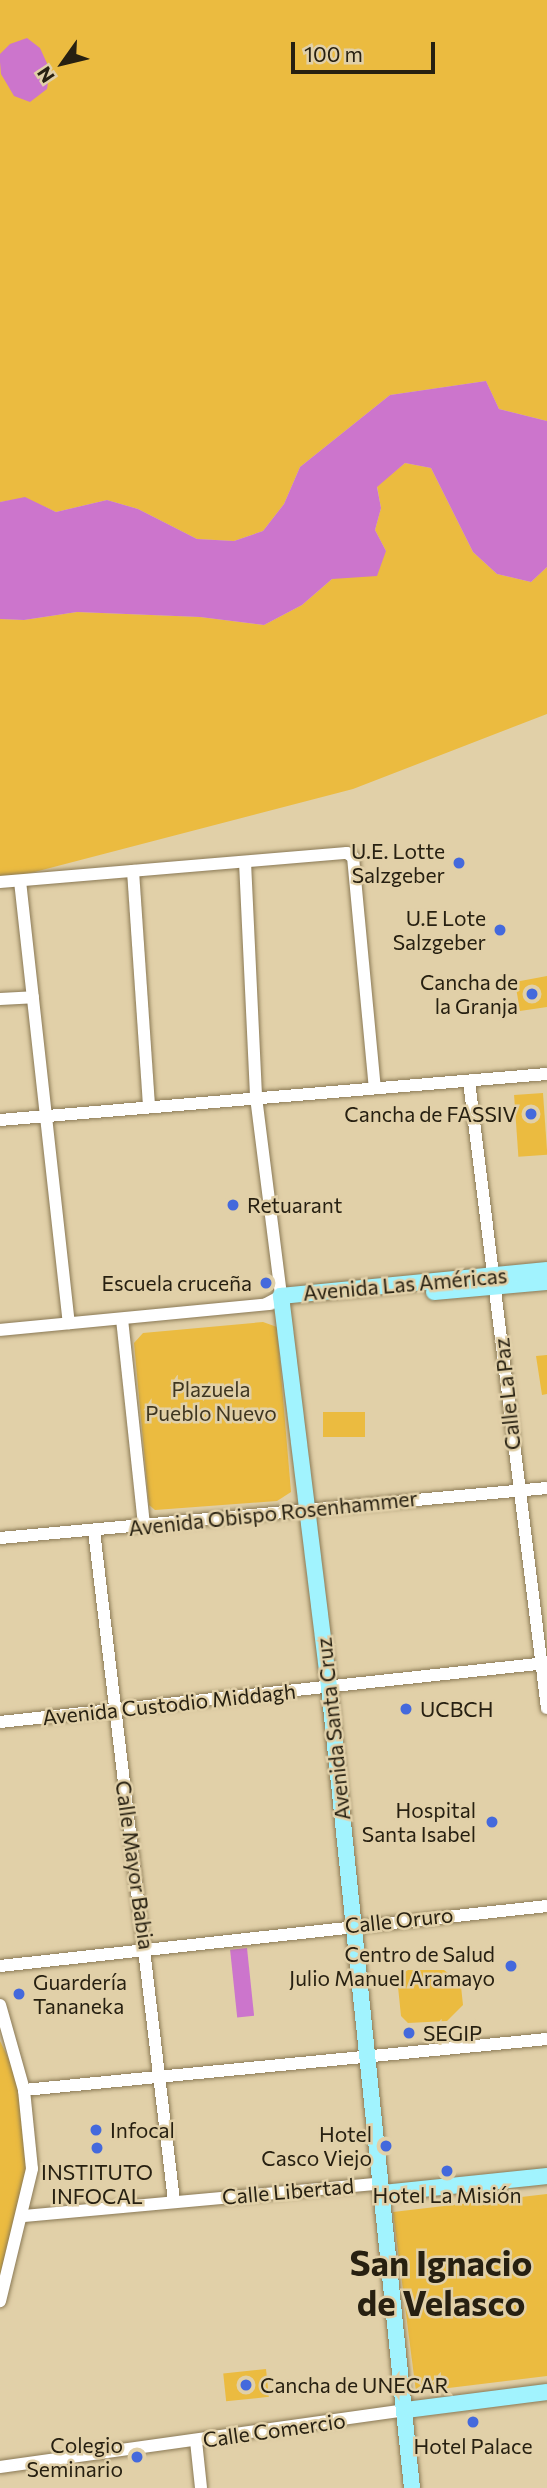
<!DOCTYPE html>
<html>
<head>
<meta charset="utf-8">
<style>
	body { margin:0 }
	#map { position:relative; width:547px; height:2488px; overflow:hidden; background:#e1d0a8; font-family:Commissioner,sans-serif }
	div>[style] { position:absolute }
	[style*='--x'] { left:calc(var(--x)*1px); top:calc(var(--y)*1px); width:calc(var(--w)*1px); rotate:calc(var(--a)*1deg) }
	.green>* { inset:0; background:#ebbb40; transform-origin:0 0 }
	.water>* { inset:0; background:#cc75cc; transform-origin:0 0 }
	.roads { filter:drop-shadow(0 0 2px #8a7955) drop-shadow(0 0 2px #8a7955) }
	.minor>* { height:12px; margin:-6px; padding:0 6px; transform-origin:6px; border-radius:6px; background:#fff }
	.major>* { height:16px; margin:-8px; padding:0 8px; transform-origin:8px; border-radius:8px; background:#a1f3fe }
	.dots>* { width:19px; height:19px; translate:-50% -50%; box-sizing:border-box; border:4px solid #e1d0a8; border-radius:50% }
	span { translate:-50% -50%; white-space:nowrap; text-align:center; line-height:1.15; -webkit-text-stroke:5px #e1d0a8; paint-order:stroke }
	.poi-label { font-size:21px; color:#272011 }
	.right { translate:-100% -50%; text-align:right }
	.left { translate:0 -50%; text-align:left }
	.street-label { font-size:21px; color:#272011 }
	.park-label { font-size:21px; color:#3f3620 }
	.town-label { font-size:35px; color:#272011; font-weight:700 }
	.north { position:absolute; left:28px; top:28px; width:70px; height:70px; -webkit-text-stroke:5px #e1d0a8; paint-order:stroke; rotate:236deg; font-size:19px; font-weight:700; line-height:28px; text-align:center; color:#272011 }
	.north::after { content:''; display:block; margin:auto; width:24px; height:32px; background:#272011; clip-path:polygon(50% 0,100% 100%,50% 72%,0 100%) }
	.scale { position:absolute; left:291px; top:42px; width:144px; height:32px; box-sizing:border-box; border:4px solid #272011; border-top:0; padding-left:9px; font-size:21px; line-height:24px; white-space:nowrap; color:#272011; -webkit-text-stroke:5px #e1d0a8; paint-order:stroke }
</style>
</head>
<body>
<div id="map">
	<div class="green">
		<div style="clip-path:polygon(0 0,547px 0,547px 421px,499px 409px,486px 381px,390px 395px,300px 467px,284px 504px,263px 531px,234px 541px,197px 539px,138px 509px,107px 500px,56px 512px,25px 498px,0 502px)"></div>
		<div style="clip-path:polygon(405px 463px,431px 468px,473px 552px,497px 574px,531px 582px,547px 567px,547px 714px,353px 789px,0 881px,0 619px,24px 620px,77px 612px,200px 617px,264px 625px,302px 605px,332px 579px,386px 551px,375px 530px,381px 508px,377px 486px)"></div>
		<div style="clip-path:polygon(547px 976px,547px 1007px,520px 1011px,515px 982px)"></div>
		<div style="left:543px;top:1093px;width:62px;height:29px;rotate:86deg"></div>
		<div style="clip-path:polygon(263px 1322px,277px 1327px,291px 1492px,277px 1501px,155px 1510px,149px 1505px,134px 1343px,143px 1333px)"></div>
		<div style="clip-path:polygon(547px 1355px,547px 1394px,542px 1395px,536px 1356px)"></div>
		<div style="left:365px;top:1412px;width:25px;height:42px;rotate:90deg"></div>
		<div style="clip-path:polygon(408px 1970px,444px 1970px,454px 1978px,460px 1977px,463px 2005px,447px 2021px,408px 2023px,401px 2016px,397px 1977px)"></div>
		<div style="clip-path:polygon(0 2041px,24px 2090px,32px 2169px,0 2301px)"></div>
		<div style="clip-path:polygon(547px 2194px,547px 2376px,416px 2392px,393px 2212px)"></div>
		<div style="left:266px;top:2369px;width:28px;height:43px;rotate:84deg"></div>
	</div>
	<div class="water">
		<div style="clip-path:polygon(27px 38px,40px 48px,50px 70px,47px 89px,30px 102px,14px 96px,1px 74px,0 62px,0 54px,10px 44px)"></div>
		<div style="clip-path:polygon(486px 381px,499px 409px,547px 421px,547px 567px,531px 582px,497px 574px,473px 552px,431px 468px,405px 463px,377px 487px,381px 508px,375px 530px,386px 551px,377px 576px,332px 579px,302px 605px,264px 625px,200px 617px,77px 612px,24px 620px,0 619px,0 502px,25px 497px,56px 512px,107px 500px,138px 509px,197px 539px,234px 541px,263px 531px,284px 504px,300px 467px,390px 395px)"></div>
		<div style="left:247px;top:1948px;width:68px;height:17px;rotate:84deg"></div>
	</div>
	<div class="roads">
		<div class="minor">
			<div style="--x:245;--y:862;--w:235;--a:87.3"></div>
			<div style="--x:256;--y:1097;--w:201;--a:82.8"></div>
			<div style="--x:281;--y:1296;--w:17;--a:152"></div>
			<div style="--x:133;--y:871;--w:236;--a:86.1"></div>
			<div style="--x:20;--y:881;--w:445;--a:83.7"></div>
			<div style="--x:0;--y:882;--w:348;--a:-4.8"></div>
			<div style="--x:347;--y:853;--w:7;--a:34"></div>
			<div style="--x:353;--y:857;--w:232;--a:84.6"></div>
			<div style="--x:0;--y:999;--w:33;--a:-3"></div>
			<div style="--x:469;--y:1081;--w:632;--a:82.91"></div>
			<div style="--x:0;--y:1120;--w:549;--a:-4.81"></div>
			<div style="--x:122;--y:1319;--w:207;--a:83.9"></div>
			<div style="--x:0;--y:1330;--w:272;--a:-5.5"></div>
			<div style="--x:94;--y:1531;--w:675;--a:83.19"></div>
			<div style="--x:0;--y:1538;--w:549;--a:-5.22"></div>
			<div style="--x:0;--y:1722;--w:550;--a:-6.16"></div>
			<div style="--x:0;--y:1966;--w:550;--a:-6.26"></div>
			<div style="--x:0;--y:2005;--w:88;--a:74.2"></div>
			<div style="--x:24;--y:2090;--w:79;--a:84.2"></div>
			<div style="--x:32;--y:2169;--w:136;--a:103.6"></div>
			<div style="--x:24;--y:2090;--w:525;--a:-5.57"></div>
			<div style="--x:24;--y:2216;--w:352;--a:-5.2"></div>
			<div style="--x:375;--y:2184;--w:12;--a:48"></div>
			<div style="--x:196;--y:2441;--w:47;--a:83.9"></div>
			<div style="--x:0;--y:2467;--w:410;--a:-8"></div>
		</div>
		<div class="major">
			<div style="--x:434;--y:1292;--w:113;--a:-5.1"></div>
			<div style="--x:383;--y:2193;--w:165;--a:-5.9"></div>
			<div style="--x:406;--y:2410;--w:142;--a:-7.3"></div>
			<div style="--x:412;--y:2488;--w:805;--a:-95.92"></div>
			<div style="--x:329;--y:1687;--w:394;--a:-97"></div>
			<div style="--x:281;--y:1296;--w:267;--a:-5.6"></div>
		</div>
	</div>
	<div class="dots">
		<div style="left:459px;top:863px;background:#4469dc"></div>
		<div style="left:500px;top:930px;background:#4469dc"></div>
		<div style="left:532px;top:994px;background:#4469dc"></div>
		<div style="left:531px;top:1114px;background:#4469dc"></div>
		<div style="left:233px;top:1205px;background:#4469dc"></div>
		<div style="left:266px;top:1283px;background:#4469dc"></div>
		<div style="left:406px;top:1709px;background:#4469dc"></div>
		<div style="left:492px;top:1822px;background:#4469dc"></div>
		<div style="left:511px;top:1966px;background:#4469dc"></div>
		<div style="left:19px;top:1994px;background:#4469dc"></div>
		<div style="left:409px;top:2033px;background:#4469dc"></div>
		<div style="left:96px;top:2130px;background:#4469dc"></div>
		<div style="left:386px;top:2146px;background:#4469dc"></div>
		<div style="left:97px;top:2148px;background:#4469dc"></div>
		<div style="left:447px;top:2171px;background:#4469dc"></div>
		<div style="left:246px;top:2385px;background:#4469dc"></div>
		<div style="left:473px;top:2422px;background:#4469dc"></div>
		<div style="left:137px;top:2457px;background:#4469dc"></div>
	</div>
	<div class="poi-label">
		<span class="right" style="left:445px;top:863px">U.E. Lotte<br>Salzgeber</span>
		<span class="right" style="left:486px;top:930px">U.E Lote<br>Salzgeber</span>
		<span class="right" style="left:518px;top:994px">Cancha de<br>la Granja</span>
		<span class="right" style="left:517px;top:1114px">Cancha de FASSIV</span>
		<span class="left" style="left:247px;top:1205px">Retuarant</span>
		<span class="right" style="left:252px;top:1283px">Escuela cruceña</span>
		<span class="left" style="left:420px;top:1709px">UCBCH</span>
		<span class="right" style="left:476px;top:1822px">Hospital<br>Santa Isabel</span>
		<span class="right" style="left:495px;top:1966px">Centro de Salud<br>Julio Manuel Aramayo</span>
		<span class="left" style="left:33px;top:1994px">Guardería<br>Tananeka</span>
		<span class="left" style="left:423px;top:2033px">SEGIP</span>
		<span class="left" style="left:110px;top:2130px">Infocal</span>
		<span class="right" style="left:372px;top:2146px">Hotel<br>Casco Viejo</span>
		<span style="left:97px;top:2184px">INSTITUTO<br>INFOCAL</span>
		<span style="left:447px;top:2195px">Hotel La Misión</span>
		<span class="left" style="left:260px;top:2385px">Cancha de UNECAR</span>
		<span class="right" style="left:123px;top:2457px">Colegio<br>Seminario</span>
		<span style="left:473px;top:2446px">Hotel Palace</span>
	</div>
	<div class="street-label">
		<span style="left:405px;top:1284px;rotate:-5deg">Avenida Las Américas</span>
		<span style="left:507px;top:1394px;rotate:-96deg">Calle La Paz</span>
		<span style="left:273px;top:1513px;rotate:-6deg">Avenida Obispo Rosenhammer</span>
		<span style="left:169px;top:1704px;rotate:-6deg">Avenida Custodio Middagh</span>
		<span style="left:333px;top:1729px;rotate:-96deg">Avenida Santa Cruz</span>
		<span style="left:135px;top:1865px;rotate:82deg">Calle Mayor Babia</span>
		<span style="left:399px;top:1920px;rotate:-6deg">Calle Oruro</span>
		<span style="left:288px;top:2191px;rotate:-5deg">Calle Libertad</span>
		<span style="left:274px;top:2430px;rotate:-8deg">Calle Comercio</span>
	</div>
	<div class="park-label">
		<span style="left:211px;top:1401px">Plazuela<br>Pueblo Nuevo</span>
	</div>
	<div class="town-label">
		<span style="left:441px;top:2282px">San Ignacio<br>de Velasco</span>
	</div>
	<div class="north">N</div>
	<div class="scale">100 m</div>
</div>
</body>
</html>
